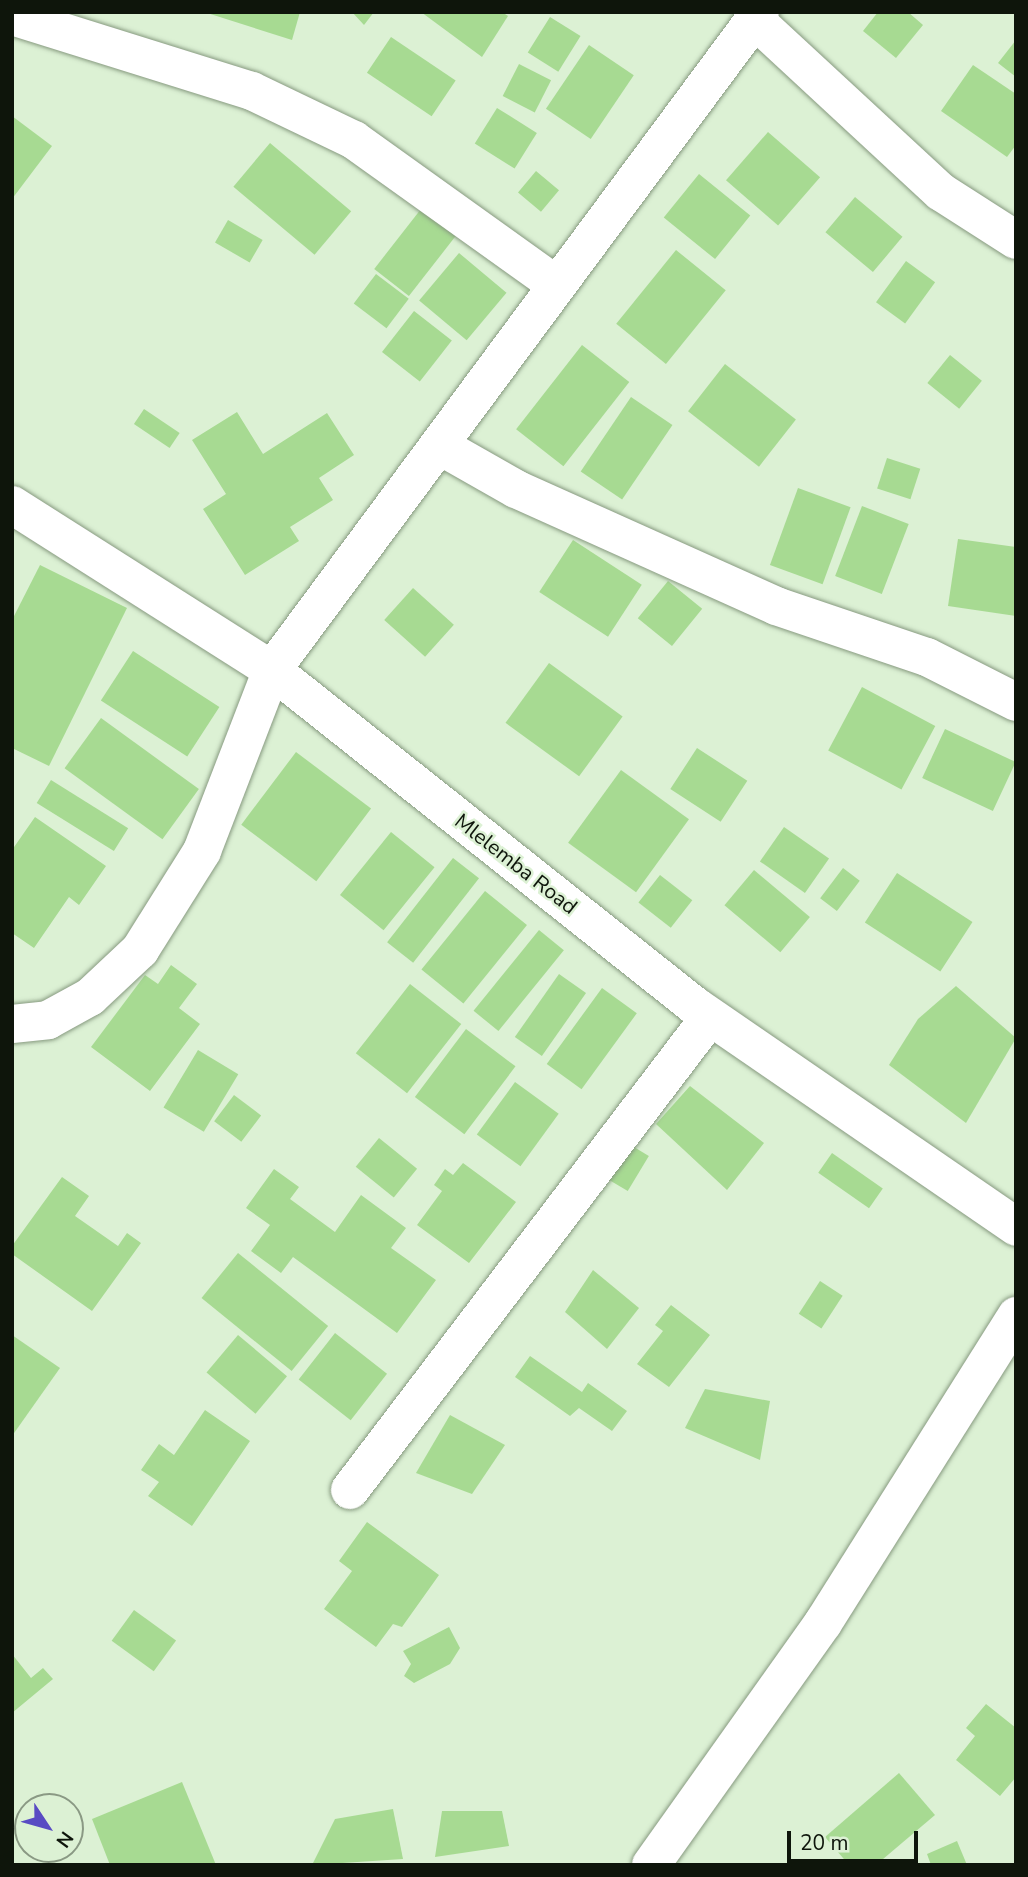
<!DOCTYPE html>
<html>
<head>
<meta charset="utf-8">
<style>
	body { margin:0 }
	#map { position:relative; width:1028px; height:1877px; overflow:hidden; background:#dcf1d4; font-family:"Nunito Sans",sans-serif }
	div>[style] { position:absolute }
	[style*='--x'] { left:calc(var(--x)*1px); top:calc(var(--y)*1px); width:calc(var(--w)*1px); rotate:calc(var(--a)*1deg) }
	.building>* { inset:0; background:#a7da92; transform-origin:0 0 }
	.roads { filter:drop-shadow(0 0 2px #879a80) drop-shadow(0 0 2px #879a80) }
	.street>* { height:38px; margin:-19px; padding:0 19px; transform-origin:19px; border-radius:19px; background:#fff }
	.secondary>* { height:38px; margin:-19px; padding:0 19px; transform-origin:19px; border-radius:19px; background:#fff }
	span { translate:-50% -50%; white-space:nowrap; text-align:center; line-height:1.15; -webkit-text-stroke:5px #dcf1d4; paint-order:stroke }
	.street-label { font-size:21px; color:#0e150b }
	.frame { position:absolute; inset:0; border:14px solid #0e150b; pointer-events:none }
	.north { position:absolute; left:14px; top:1793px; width:70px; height:70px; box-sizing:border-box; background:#dcf1d4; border:2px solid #8a9984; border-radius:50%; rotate:126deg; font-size:19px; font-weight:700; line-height:28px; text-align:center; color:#0e150b }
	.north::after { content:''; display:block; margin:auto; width:24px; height:32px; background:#594bc3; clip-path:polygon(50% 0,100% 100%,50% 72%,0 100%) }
	.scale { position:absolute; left:787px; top:1831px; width:131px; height:32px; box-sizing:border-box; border:4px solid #0e150b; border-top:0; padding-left:9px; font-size:21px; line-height:24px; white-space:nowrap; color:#0e150b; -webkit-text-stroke:5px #dcf1d4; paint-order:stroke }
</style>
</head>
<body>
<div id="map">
	<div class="building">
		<div style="clip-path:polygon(204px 12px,300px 12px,292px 40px)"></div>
		<div style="clip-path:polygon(352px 12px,374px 12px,364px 25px)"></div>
		<div style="clip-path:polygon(421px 12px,502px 12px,508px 16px,482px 57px)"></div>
		<div style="clip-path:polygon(878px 12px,908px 12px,923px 25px,896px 58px,863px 31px)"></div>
		<div style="left:550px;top:17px;width:36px;height:42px;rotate:32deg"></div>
		<div style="left:391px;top:37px;width:78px;height:43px;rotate:34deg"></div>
		<div style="clip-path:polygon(1016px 40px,1016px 77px,998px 63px)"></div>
		<div style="left:589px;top:45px;width:54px;height:77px;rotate:34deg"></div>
		<div style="left:519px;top:64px;width:36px;height:36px;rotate:27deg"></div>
		<div style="clip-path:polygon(973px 65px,1016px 94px,1016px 145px,1007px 157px,941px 111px)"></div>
		<div style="left:497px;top:108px;width:47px;height:42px;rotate:32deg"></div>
		<div style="clip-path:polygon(12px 116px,52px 146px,12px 199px)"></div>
		<div style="left:768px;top:132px;width:69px;height:64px;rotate:41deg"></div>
		<div style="left:270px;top:143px;width:106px;height:57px;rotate:40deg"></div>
		<div style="left:536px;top:171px;width:30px;height:28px;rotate:40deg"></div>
		<div style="left:699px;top:174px;width:66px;height:56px;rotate:39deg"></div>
		<div style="left:855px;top:197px;width:62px;height:46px;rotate:40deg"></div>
		<div style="left:421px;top:209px;width:44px;height:76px;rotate:38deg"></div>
		<div style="left:228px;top:220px;width:40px;height:26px;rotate:30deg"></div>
		<div style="left:676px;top:250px;width:64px;height:95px;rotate:39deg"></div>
		<div style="left:459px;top:253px;width:62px;height:62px;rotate:40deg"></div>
		<div style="left:906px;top:261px;width:36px;height:51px;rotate:36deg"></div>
		<div style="left:376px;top:274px;width:41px;height:37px;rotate:37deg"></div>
		<div style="left:414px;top:311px;width:48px;height:52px;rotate:38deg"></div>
		<div style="left:582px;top:345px;width:60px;height:107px;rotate:38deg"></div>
		<div style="left:950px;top:355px;width:41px;height:36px;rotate:39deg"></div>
		<div style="left:725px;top:364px;width:90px;height:60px;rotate:38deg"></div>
		<div style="left:631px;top:397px;width:50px;height:90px;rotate:34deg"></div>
		<div style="left:144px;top:409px;width:43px;height:18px;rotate:34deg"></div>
		<div style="clip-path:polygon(237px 412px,263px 454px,327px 413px,354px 455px,319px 478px,333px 500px,290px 527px,299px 541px,245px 575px,203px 509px,226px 494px,192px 440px)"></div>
		<div style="left:887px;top:458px;width:35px;height:32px;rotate:18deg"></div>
		<div style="left:798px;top:488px;width:56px;height:82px;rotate:20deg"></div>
		<div style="left:862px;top:506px;width:50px;height:75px;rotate:21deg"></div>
		<div style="clip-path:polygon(958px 539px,1016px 547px,1016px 616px,948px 606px)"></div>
		<div style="left:573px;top:540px;width:82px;height:62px;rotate:33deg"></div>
		<div style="clip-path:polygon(40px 565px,127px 608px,49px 766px,12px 748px,12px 620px)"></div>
		<div style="left:668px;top:581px;width:44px;height:48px;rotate:39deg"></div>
		<div style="left:413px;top:588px;width:55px;height:43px;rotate:42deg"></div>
		<div style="left:133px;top:651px;width:103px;height:59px;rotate:33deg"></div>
		<div style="left:549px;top:663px;width:91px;height:74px;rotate:36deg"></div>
		<div style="left:862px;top:687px;width:83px;height:72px;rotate:28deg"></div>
		<div style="left:101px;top:718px;width:121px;height:62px;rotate:36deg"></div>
		<div style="left:945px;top:729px;width:78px;height:54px;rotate:25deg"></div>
		<div style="left:697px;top:748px;width:60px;height:49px;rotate:33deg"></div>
		<div style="left:296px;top:752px;width:94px;height:91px;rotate:37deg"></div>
		<div style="left:621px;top:770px;width:84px;height:90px;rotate:36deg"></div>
		<div style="left:51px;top:780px;width:91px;height:27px;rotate:32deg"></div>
		<div style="clip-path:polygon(35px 817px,106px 866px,79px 905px,69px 897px,34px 948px,12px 933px,12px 850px)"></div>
		<div style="left:784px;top:827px;width:55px;height:42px;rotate:35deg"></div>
		<div style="left:391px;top:832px;width:56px;height:81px;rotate:39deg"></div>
		<div style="left:453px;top:858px;width:33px;height:107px;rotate:38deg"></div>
		<div style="left:843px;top:868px;width:21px;height:38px;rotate:37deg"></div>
		<div style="left:754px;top:870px;width:73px;height:46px;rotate:40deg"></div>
		<div style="left:897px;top:873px;width:90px;height:59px;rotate:33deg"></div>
		<div style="left:660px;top:875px;width:41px;height:35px;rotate:38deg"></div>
		<div style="left:485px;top:891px;width:54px;height:101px;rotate:39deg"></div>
		<div style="left:539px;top:930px;width:32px;height:104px;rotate:39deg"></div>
		<div style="clip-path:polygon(171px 965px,197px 984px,179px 1008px,200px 1024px,150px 1091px,91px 1047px,145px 975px,158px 984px)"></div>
		<div style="left:559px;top:974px;width:33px;height:77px;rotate:35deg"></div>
		<div style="left:410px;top:984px;width:65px;height:88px;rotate:38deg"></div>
		<div style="clip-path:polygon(956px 986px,1016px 1038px,966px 1123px,889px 1065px,918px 1019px)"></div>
		<div style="left:602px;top:988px;width:43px;height:94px;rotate:36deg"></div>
		<div style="left:466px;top:1029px;width:62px;height:85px;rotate:37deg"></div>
		<div style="left:198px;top:1050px;width:47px;height:67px;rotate:31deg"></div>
		<div style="left:515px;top:1082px;width:54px;height:65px;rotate:36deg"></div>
		<div style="clip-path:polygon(690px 1086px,764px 1143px,727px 1190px,656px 1124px)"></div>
		<div style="left:234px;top:1095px;width:34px;height:33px;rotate:37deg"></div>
		<div style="left:379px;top:1138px;width:49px;height:37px;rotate:39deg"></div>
		<div style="left:624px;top:1141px;width:29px;height:41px;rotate:31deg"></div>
		<div style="left:832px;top:1153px;width:62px;height:24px;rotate:35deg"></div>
		<div style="clip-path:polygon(463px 1163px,516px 1202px,469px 1263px,417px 1225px,442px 1191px,434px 1185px,445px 1169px,453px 1175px)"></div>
		<div style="clip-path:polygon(274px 1169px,299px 1187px,290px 1199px,335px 1232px,361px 1195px,406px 1228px,391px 1248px,436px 1280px,397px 1333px,293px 1257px,281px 1273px,251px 1251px,270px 1225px,246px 1208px)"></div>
		<div style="clip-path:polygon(62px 1177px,89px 1196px,75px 1216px,118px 1246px,127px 1233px,141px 1243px,92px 1311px,12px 1254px,12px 1246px)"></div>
		<div style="left:238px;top:1253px;width:116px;height:58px;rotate:39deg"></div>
		<div style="clip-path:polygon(593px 1270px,639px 1308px,607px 1349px,565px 1312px)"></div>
		<div style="left:820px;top:1281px;width:27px;height:39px;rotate:33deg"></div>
		<div style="clip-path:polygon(671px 1305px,710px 1335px,669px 1387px,637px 1364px,663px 1331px,655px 1325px)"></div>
		<div style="left:335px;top:1333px;width:66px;height:59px;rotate:38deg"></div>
		<div style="clip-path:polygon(12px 1335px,60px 1368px,12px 1436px)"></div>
		<div style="left:238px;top:1335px;width:64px;height:49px;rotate:40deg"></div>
		<div style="clip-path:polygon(530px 1356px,582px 1392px,588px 1383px,627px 1411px,612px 1431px,579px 1408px,570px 1416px,515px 1377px)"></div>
		<div style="clip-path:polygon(705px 1389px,770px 1401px,760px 1460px,685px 1428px)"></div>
		<div style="clip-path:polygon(205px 1410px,250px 1441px,192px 1526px,148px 1496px,159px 1482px,141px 1470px,159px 1444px,174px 1455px)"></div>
		<div style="clip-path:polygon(450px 1415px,505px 1445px,472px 1494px,416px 1473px)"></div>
		<div style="clip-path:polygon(367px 1522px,439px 1575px,402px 1627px,393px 1624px,376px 1647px,324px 1609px,352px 1571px,339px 1561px)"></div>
		<div style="left:134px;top:1610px;width:52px;height:38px;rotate:36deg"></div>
		<div style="clip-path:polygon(449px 1627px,460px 1648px,450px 1664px,414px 1683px,404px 1676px,411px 1664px,403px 1651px)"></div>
		<div style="clip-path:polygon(12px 1654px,31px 1678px,43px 1668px,53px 1679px,12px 1713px)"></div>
		<div style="clip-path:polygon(986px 1704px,1016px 1728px,1016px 1777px,1000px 1796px,956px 1760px,975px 1736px,966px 1728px)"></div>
		<div style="clip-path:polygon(899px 1773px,935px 1815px,876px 1865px,849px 1865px,825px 1837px)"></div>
		<div style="clip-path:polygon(182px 1782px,216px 1865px,110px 1865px,92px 1819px)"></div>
		<div style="clip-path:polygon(393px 1809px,403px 1859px,312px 1865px,335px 1819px)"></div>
		<div style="clip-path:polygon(442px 1811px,502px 1811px,509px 1846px,435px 1857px)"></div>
		<div style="clip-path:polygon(957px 1841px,967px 1865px,931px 1865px,927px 1854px)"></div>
	</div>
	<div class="roads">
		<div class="street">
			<div style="--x:12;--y:16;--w:251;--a:17.4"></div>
			<div style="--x:252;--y:91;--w:113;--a:25.7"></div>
			<div style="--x:354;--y:140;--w:247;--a:35.6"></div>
			<div style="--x:755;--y:20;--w:253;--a:42.8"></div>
			<div style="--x:941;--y:192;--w:89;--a:32.6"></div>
			<div style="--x:442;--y:447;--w:85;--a:29.6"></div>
			<div style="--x:516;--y:489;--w:285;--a:24.2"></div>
			<div style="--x:776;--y:606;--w:159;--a:18.7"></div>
			<div style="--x:927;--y:657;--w:100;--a:26.8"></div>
			<div style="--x:12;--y:1024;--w:36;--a:-6"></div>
			<div style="--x:48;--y:1020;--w:48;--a:-28.7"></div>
			<div style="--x:90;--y:997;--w:69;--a:-43.2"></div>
			<div style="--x:140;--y:950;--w:117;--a:-57.9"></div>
			<div style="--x:202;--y:851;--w:194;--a:-68.9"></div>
			<div style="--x:272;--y:670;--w:819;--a:-53.44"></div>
			<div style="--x:350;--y:1490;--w:594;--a:-52.73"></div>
			<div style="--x:651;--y:1865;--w:297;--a:-54.6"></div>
			<div style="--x:823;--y:1623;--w:363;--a:-57.8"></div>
		</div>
		<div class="secondary">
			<div style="--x:12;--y:505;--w:308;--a:32.4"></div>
			<div style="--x:272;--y:670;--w:540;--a:38.46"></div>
			<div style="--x:695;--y:1006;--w:390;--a:34.5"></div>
		</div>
	</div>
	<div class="street-label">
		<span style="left:516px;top:864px;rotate:38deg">Mlelemba Road</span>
	</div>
	<div class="frame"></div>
	<div class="north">N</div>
	<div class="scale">20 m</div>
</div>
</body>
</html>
